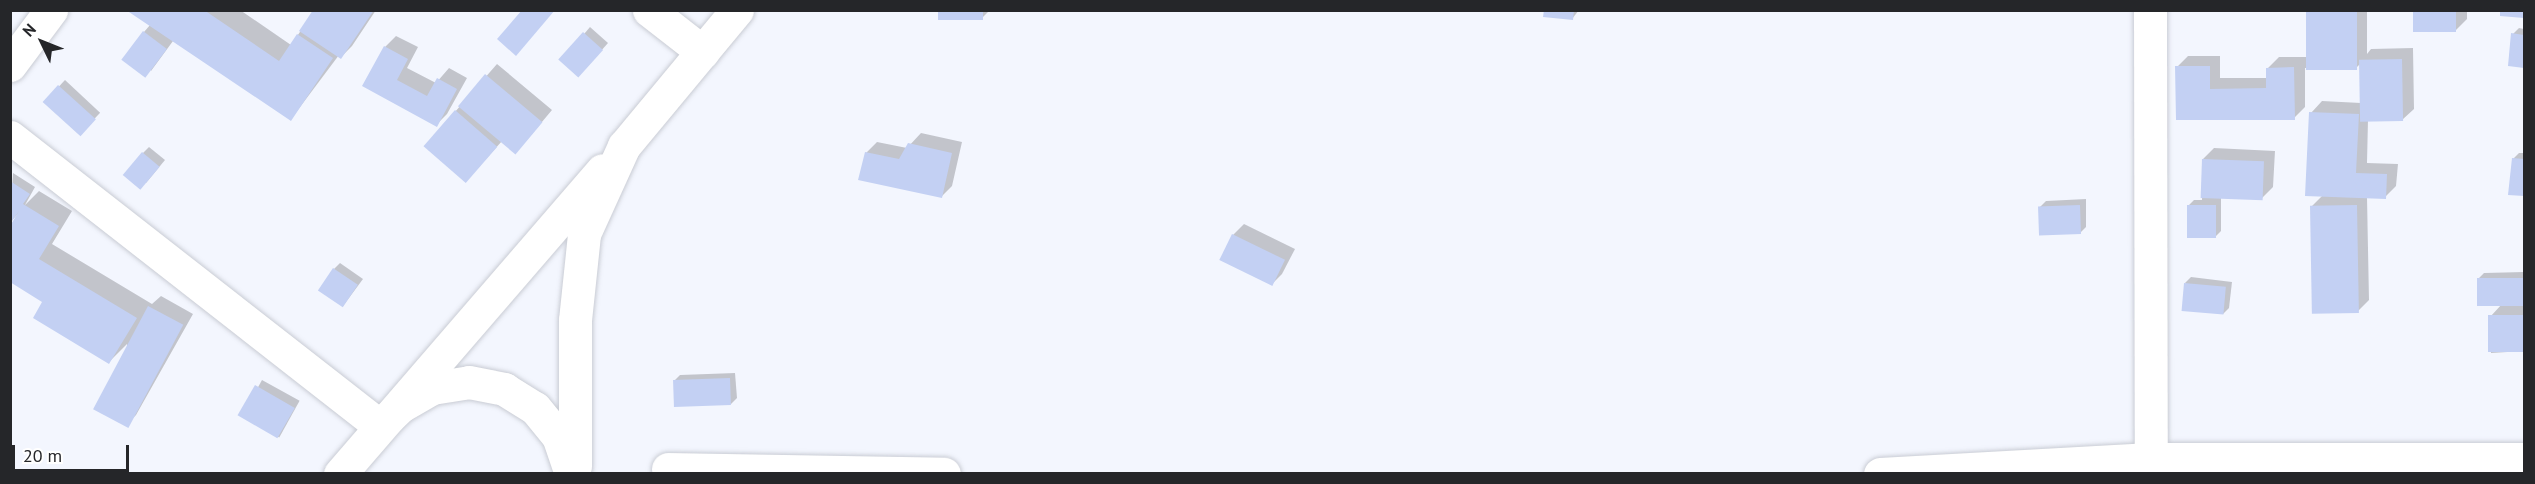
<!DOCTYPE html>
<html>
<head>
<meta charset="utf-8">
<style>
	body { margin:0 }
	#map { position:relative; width:2535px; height:484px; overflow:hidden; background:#f3f6fe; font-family:"PT Sans",sans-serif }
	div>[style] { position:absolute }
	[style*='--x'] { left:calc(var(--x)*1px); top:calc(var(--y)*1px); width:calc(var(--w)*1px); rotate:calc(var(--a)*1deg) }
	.shadow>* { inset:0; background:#0003; transform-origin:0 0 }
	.building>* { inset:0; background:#c3d0f3; transform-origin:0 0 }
	.roads { filter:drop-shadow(0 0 2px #c9ccd4) drop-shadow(0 0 2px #c9ccd4) }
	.minor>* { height:33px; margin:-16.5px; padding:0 16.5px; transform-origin:16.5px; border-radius:16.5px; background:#fff }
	span { translate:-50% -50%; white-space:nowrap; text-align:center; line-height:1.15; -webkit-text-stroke:5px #fff; paint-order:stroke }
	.frame { position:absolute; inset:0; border:12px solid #252629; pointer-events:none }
	.north { position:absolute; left:12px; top:12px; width:60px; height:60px; -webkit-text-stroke:4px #fff; paint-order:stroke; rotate:313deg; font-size:16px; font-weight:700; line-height:24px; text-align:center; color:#252629 }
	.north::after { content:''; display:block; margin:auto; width:21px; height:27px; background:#252629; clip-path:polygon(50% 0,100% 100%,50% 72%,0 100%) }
	.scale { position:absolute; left:12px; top:445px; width:117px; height:27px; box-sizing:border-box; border:3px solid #252629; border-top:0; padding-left:8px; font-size:18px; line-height:21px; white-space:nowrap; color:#252629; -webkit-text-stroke:4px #fff; paint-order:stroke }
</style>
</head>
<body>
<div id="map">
	<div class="shadow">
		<div style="clip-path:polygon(128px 10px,240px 10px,291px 45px,315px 10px,376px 10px,352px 46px,341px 57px,339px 55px,291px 119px,173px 41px,151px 71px,144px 32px,150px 25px)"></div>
		<div style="clip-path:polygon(939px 10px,988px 10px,988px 12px,982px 18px)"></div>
		<div style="clip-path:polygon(1545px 10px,1579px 10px,1572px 19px)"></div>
		<div style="clip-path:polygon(2307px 10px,2367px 10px,2367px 54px,2371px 49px,2413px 48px,2414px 109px,2402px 120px,2368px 120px,2367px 163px,2398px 164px,2396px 186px,2385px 197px,2367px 197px,2369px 300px,2358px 311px,2312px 206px,2323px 195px,2311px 113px,2322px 101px,2361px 103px,2360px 64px,2356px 68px,2305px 68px,2305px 107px,2294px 118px,2177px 119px,2177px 67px,2188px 56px,2220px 56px,2220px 78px,2268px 78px,2268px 68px,2279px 57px,2307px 57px)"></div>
		<div style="clip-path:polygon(2415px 10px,2467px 10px,2467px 19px,2456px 30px)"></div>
		<div style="clip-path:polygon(590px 27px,608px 43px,585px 69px,562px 60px)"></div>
		<div style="clip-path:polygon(2519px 28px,2524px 29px,2524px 66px,2510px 64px,2513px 34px)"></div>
		<div style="clip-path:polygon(396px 36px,418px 47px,407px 68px,436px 83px,449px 68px,467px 78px,447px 114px,436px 125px,364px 86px,385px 47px)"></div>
		<div style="clip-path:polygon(497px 64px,552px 110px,526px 141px,502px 141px,477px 169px,426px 145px)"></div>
		<div style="left:65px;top:80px;width:48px;height:30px;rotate:43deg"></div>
		<div style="clip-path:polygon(921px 133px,962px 142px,952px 186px,941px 197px,866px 153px,877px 142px,907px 148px)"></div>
		<div style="clip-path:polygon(149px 147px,165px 160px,146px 183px,143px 153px)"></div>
		<div style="clip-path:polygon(2214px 148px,2275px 151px,2273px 187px,2262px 198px,2221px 197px,2221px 231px,2215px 237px,2188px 206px,2194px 200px,2202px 200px,2203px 159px)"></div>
		<div style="clip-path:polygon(2519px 153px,2524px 153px,2524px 195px,2510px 194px,2513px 159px)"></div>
		<div style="clip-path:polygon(13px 173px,35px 187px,25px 205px,39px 191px,72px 211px,52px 244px,152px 304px,161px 296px,193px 314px,136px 415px,125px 426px,127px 344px,109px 362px,44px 301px,17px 215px,10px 222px)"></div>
		<div style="clip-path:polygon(2086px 199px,2086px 227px,2080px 233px,2040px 207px,2046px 201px)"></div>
		<div style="clip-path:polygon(1244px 224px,1295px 249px,1282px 274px,1271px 285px,1233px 235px)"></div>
		<div style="clip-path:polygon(340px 263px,363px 279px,343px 306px,334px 269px)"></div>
		<div style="clip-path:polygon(2524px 272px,2524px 351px,2491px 353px,2490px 317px,2502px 304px,2478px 279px,2484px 273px)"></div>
		<div style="clip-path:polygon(2191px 277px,2232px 282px,2229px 308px,2223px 314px,2185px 283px)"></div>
		<div style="clip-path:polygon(735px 373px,737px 398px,731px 404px,674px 381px,680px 375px)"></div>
		<div style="left:262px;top:380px;width:43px;height:42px;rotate:29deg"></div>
	</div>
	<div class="building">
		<div style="clip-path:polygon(126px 10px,204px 10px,279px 61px,297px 34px,333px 58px,291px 121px)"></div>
		<div style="clip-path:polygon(313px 10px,374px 10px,341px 59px,299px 31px)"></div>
		<div style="clip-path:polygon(522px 10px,555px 10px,516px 56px,497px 39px)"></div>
		<div style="left:938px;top:10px;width:45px;height:10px"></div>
		<div style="clip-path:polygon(1544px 10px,1574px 10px,1573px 20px,1543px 17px)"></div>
		<div style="left:2306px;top:10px;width:51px;height:60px"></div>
		<div style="left:2413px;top:10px;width:43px;height:22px"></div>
		<div style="clip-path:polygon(2500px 10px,2524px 10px,2524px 18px,2500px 16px)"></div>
		<div style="left:143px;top:31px;width:30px;height:36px;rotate:37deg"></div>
		<div style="left:583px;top:32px;width:27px;height:37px;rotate:42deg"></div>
		<div style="clip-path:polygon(2511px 33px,2524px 35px,2524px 68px,2508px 66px)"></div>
		<div style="clip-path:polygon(384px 46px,408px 59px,397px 80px,427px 96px,437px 78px,457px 89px,437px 127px,362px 86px)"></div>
		<div style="left:2402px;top:59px;width:62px;height:43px;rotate:89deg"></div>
		<div style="clip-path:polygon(2175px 66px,2210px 66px,2210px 89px,2266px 88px,2266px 68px,2294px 67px,2295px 120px,2176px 120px)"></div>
		<div style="left:485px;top:74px;width:75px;height:42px;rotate:40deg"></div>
		<div style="left:58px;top:85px;width:51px;height:23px;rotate:42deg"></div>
		<div style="left:455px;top:110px;width:56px;height:48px;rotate:41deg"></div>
		<div style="clip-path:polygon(2309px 112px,2359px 114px,2356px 173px,2387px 174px,2386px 199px,2305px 196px)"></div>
		<div style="clip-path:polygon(908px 143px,952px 153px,942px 198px,858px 180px,865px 152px,899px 159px)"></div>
		<div style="left:142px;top:152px;width:23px;height:30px;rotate:40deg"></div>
		<div style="clip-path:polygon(2512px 158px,2524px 159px,2524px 196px,2508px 195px)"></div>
		<div style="left:2202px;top:159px;width:62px;height:39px;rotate:2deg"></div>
		<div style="clip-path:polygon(10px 181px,30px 194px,23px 204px,59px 226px,39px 259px,137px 318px,109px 364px,33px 318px,42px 302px,10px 282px,10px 226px,19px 211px,10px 224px)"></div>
		<div style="left:2080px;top:205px;width:29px;height:42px;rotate:88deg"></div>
		<div style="left:2187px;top:205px;width:29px;height:33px"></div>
		<div style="left:2357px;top:205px;width:108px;height:47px;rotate:89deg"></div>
		<div style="left:1232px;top:234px;width:59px;height:29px;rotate:26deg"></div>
		<div style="left:333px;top:268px;width:30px;height:27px;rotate:34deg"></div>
		<div style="left:2477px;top:278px;width:47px;height:28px"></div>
		<div style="left:2184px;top:283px;width:42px;height:28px;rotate:5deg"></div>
		<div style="left:148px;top:306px;width:40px;height:117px;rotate:28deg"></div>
		<div style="left:2524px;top:315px;width:37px;height:36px;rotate:90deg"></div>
		<div style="left:730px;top:378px;width:27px;height:57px;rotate:88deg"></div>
		<div style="left:255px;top:385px;width:46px;height:35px;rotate:30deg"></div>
	</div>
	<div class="roads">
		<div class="minor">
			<div style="--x:649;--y:10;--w:68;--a:37.9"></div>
			<div style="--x:2150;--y:10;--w:464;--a:89.9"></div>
			<div style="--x:10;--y:65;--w:69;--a:-53.3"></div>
			<div style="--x:10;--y:137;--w:469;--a:38"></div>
			<div style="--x:380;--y:426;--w:29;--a:-44"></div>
			<div style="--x:401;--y:406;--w:36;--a:-30"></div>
			<div style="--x:432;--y:388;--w:37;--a:-9"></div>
			<div style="--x:469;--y:382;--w:36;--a:11"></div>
			<div style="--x:504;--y:389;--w:36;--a:32"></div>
			<div style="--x:535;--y:408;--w:36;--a:51"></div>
			<div style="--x:558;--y:436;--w:40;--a:71.1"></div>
			<div style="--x:575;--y:466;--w:146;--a:-90"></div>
			<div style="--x:575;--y:320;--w:86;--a:-84"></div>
			<div style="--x:584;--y:234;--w:97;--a:-65.6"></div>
			<div style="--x:624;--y:146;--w:177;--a:-50.3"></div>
			<div style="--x:668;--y:469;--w:276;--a:1"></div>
			<div style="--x:340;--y:474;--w:401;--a:-49.2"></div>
			<div style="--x:1880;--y:474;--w:271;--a:-3.2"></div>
			<div style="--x:2151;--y:459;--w:373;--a:0"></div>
		</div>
	</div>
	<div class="frame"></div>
	<div class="north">N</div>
	<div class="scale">20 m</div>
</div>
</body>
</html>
